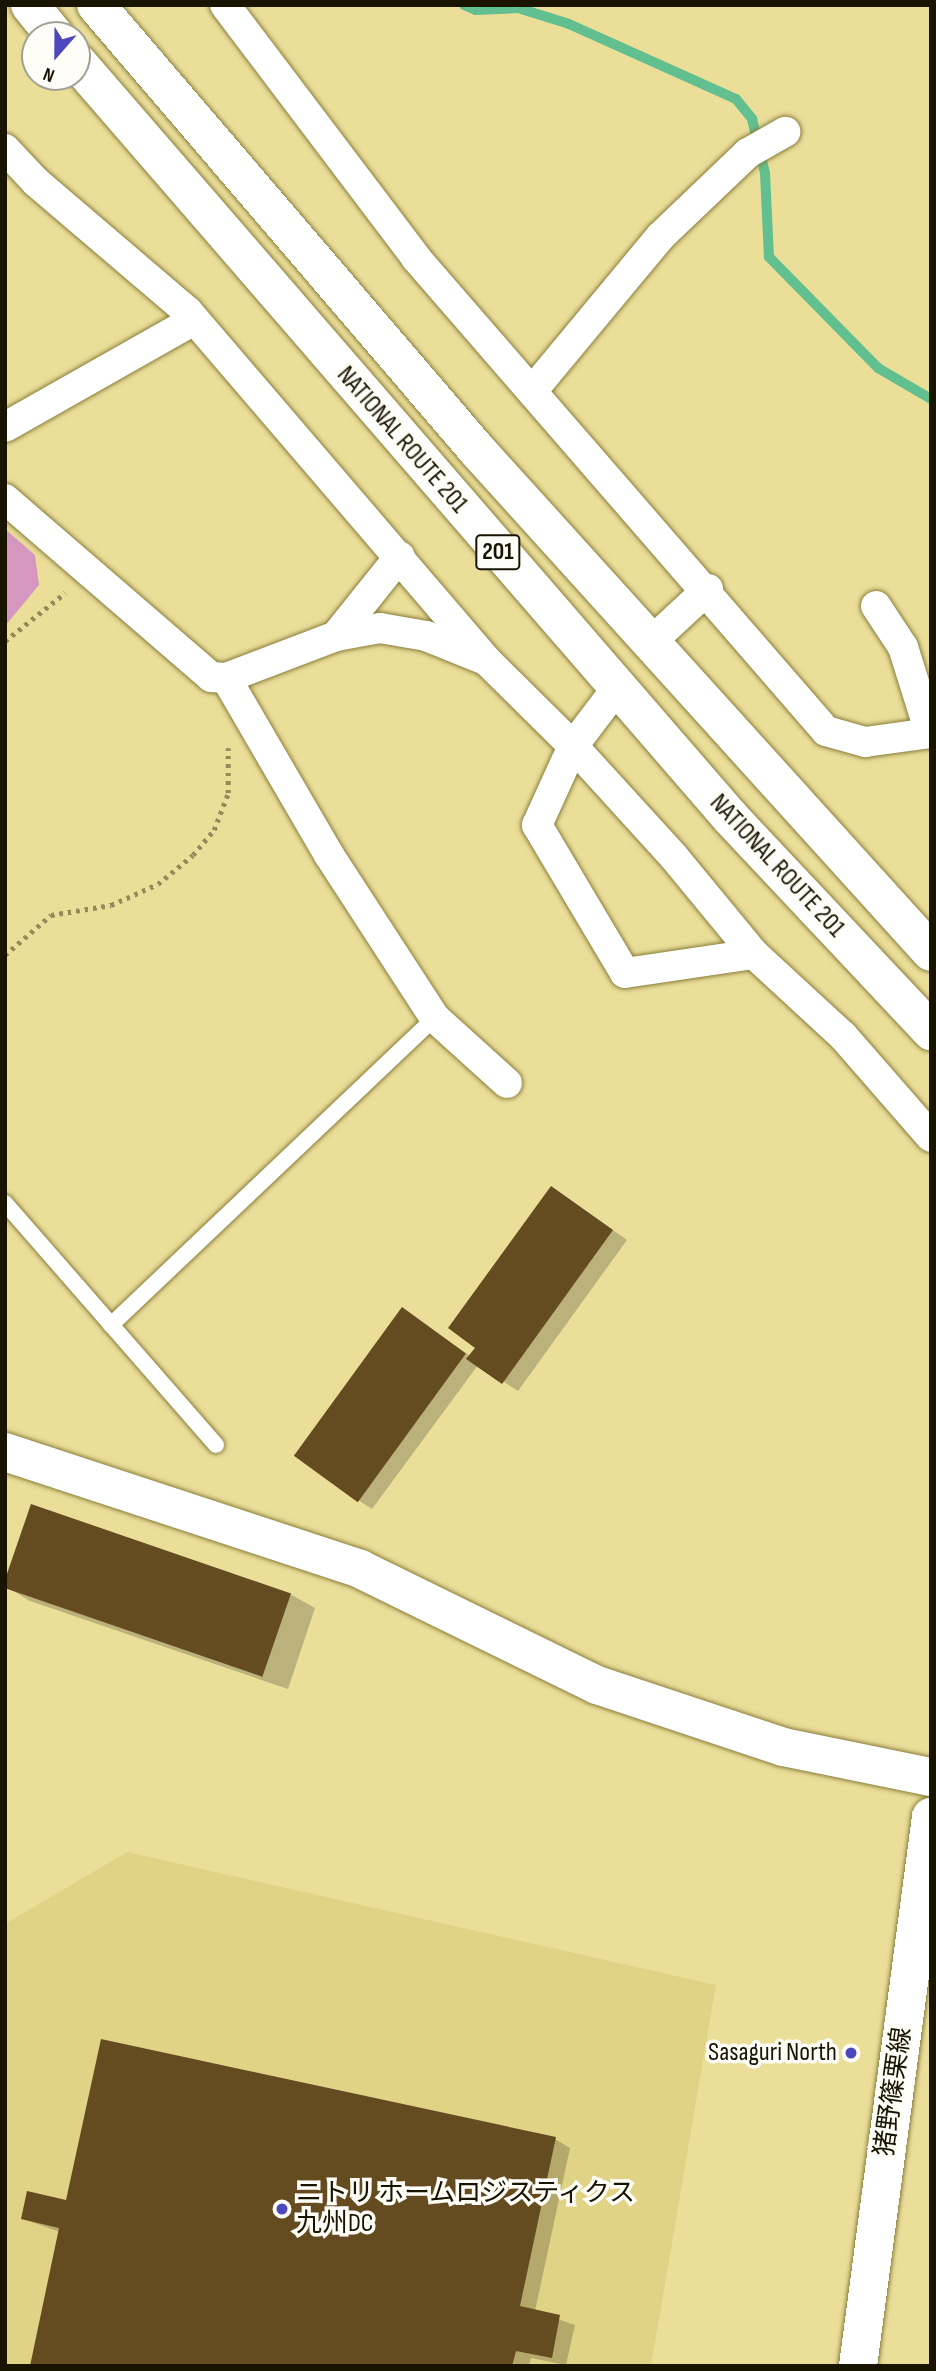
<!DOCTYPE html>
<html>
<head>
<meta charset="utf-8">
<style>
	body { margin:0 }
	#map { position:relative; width:936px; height:2371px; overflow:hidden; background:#eade99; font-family:"Sofia Sans Condensed","Noto Sans JP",sans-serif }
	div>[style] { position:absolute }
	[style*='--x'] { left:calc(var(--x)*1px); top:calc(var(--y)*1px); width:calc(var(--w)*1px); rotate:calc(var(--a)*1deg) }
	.built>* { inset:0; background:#e1d386 }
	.green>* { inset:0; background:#d596c0 }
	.shadow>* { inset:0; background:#0003 }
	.stream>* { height:10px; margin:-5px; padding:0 5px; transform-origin:5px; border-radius:5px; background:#62bf8f }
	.building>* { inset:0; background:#644b20; transform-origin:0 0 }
	.path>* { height:4.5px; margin-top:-2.25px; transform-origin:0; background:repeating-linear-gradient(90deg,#958b5a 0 3.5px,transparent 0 8.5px) }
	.roads { filter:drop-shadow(0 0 2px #897d3b) drop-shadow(0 0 2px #897d3b) }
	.lane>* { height:16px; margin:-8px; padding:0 8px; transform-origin:8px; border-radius:8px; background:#fff }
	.street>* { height:30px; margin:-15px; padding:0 15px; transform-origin:15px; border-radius:15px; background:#fff }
	.secondary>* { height:38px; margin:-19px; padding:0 19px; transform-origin:19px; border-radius:19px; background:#fff }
	.highway>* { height:38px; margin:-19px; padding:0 19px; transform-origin:19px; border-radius:19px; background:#fff }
	.dots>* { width:19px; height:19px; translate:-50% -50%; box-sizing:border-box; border:4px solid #fffdf7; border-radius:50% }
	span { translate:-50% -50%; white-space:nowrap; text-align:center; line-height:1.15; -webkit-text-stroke:7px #fffdf7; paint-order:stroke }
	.shield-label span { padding:2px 5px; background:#fffdf7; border:2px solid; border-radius:5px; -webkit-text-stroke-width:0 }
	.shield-label { font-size:24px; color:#191400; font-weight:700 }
	.street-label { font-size:26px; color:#191400 }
	.poi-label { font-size:26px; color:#191400 }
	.right { translate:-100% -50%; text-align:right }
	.left { translate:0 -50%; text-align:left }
	.frame { position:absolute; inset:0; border:7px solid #191400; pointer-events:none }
	.north { position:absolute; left:21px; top:21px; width:70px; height:70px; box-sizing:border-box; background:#fffdf7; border:2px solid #a3a094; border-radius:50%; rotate:201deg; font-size:19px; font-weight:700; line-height:28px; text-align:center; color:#191400 }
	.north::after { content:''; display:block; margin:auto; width:24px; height:32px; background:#4e48bf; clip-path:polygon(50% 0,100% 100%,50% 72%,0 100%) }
</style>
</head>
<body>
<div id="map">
	<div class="built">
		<div style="clip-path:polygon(127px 1852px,716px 1985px,651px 2366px,5px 2366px,5px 1924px)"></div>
	</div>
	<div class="green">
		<div style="clip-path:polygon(5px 529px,35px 555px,39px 585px,5px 626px)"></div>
	</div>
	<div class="shadow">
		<div style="clip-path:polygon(566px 1197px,627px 1240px,518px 1391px,478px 1365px,372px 1509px,358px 1500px,402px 1309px,470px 1356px)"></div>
		<div style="clip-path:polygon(33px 1506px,290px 1594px,315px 1608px,288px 1689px,30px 1601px,5px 1586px)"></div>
		<div style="clip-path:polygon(555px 2139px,570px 2148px,535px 2311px,575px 2325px,566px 2365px,531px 2358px,529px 2366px,31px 2366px,60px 2232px,23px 2219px,67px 2202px)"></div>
	</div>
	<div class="stream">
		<div style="--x:464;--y:5;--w:13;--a:23"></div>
		<div style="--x:476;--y:10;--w:42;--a:-2.7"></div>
		<div style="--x:518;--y:8;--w:53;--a:17.4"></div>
		<div style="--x:569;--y:24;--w:183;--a:24.2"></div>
		<div style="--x:736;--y:99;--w:26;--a:51"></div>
		<div style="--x:752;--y:119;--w:56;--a:76.5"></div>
		<div style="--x:765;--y:173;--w:84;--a:87.3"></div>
		<div style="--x:769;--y:257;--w:156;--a:45.5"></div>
		<div style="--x:878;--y:368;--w:61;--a:30.3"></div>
	</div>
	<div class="building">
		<div style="clip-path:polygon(551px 1186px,613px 1230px,502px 1384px,466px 1359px,475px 1348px,448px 1328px)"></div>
		<div style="left:402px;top:1307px;width:79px;height:184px;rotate:36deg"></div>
		<div style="left:31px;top:1504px;width:275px;height:88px;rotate:19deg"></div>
		<div style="clip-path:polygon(101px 2039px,556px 2137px,520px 2306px,560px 2315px,552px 2358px,516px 2351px,512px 2366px,30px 2366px,59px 2228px,21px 2219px,27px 2191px,66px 2200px)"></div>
	</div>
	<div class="path">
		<div style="--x:5;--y:641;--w:77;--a:-38.7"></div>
		<div style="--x:5;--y:955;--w:61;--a:-41"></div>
		<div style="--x:51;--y:915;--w:61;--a:-9.5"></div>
		<div style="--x:111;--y:905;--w:51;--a:-24.1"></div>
		<div style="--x:158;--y:884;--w:45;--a:-39.6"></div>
		<div style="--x:193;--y:855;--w:33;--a:-50"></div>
		<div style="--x:214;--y:830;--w:40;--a:-69"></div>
		<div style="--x:228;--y:793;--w:45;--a:-90"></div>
	</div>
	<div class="roads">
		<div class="lane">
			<div style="--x:5;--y:1203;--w:321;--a:48.9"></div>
			<div style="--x:111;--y:1325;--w:446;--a:-43.5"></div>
		</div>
		<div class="street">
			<div style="--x:225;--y:5;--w:317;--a:52.9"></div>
			<div style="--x:416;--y:258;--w:626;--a:49.08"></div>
			<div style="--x:826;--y:731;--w:41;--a:15.8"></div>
			<div style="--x:865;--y:742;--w:67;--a:-7.8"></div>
			<div style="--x:5;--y:149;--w:45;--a:46.8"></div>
			<div style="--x:36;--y:182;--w:200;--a:40.5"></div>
			<div style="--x:188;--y:312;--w:460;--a:49.4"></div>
			<div style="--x:487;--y:661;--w:121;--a:44.7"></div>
			<div style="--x:573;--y:746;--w:150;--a:47.7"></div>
			<div style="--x:674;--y:857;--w:126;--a:50.5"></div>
			<div style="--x:754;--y:954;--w:121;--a:42.7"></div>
			<div style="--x:843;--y:1036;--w:134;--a:48.9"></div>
			<div style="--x:533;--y:390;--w:200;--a:-50.3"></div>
			<div style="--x:661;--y:236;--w:120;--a:-43.7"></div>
			<div style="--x:748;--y:153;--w:43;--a:-29.6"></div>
			<div style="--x:5;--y:427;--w:217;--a:-29.5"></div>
			<div style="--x:5;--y:499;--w:272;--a:40.8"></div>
			<div style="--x:211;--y:677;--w:15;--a:4"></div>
			<div style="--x:226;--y:678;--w:118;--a:-20.9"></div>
			<div style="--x:336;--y:636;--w:102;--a:-51.3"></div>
			<div style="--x:876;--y:606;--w:49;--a:56.6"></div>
			<div style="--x:903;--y:647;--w:90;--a:72.6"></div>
			<div style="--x:336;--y:636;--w:45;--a:-10.3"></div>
			<div style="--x:380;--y:628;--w:47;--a:9.9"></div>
			<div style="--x:426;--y:636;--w:61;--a:22"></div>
			<div style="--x:651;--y:642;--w:78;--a:-42.9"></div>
			<div style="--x:226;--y:678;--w:205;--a:59.8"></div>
			<div style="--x:329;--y:855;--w:194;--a:57"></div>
			<div style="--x:435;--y:1018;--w:97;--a:42.1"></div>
			<div style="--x:617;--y:688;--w:73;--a:127.2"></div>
			<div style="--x:573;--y:746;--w:87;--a:114.5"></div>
			<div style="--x:537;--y:825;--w:172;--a:59.3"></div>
			<div style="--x:625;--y:973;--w:130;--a:-8.4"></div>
		</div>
		<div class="secondary">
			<div style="--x:5;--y:1452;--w:374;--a:18.2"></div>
			<div style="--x:360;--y:1569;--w:264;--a:26.1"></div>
			<div style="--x:597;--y:1685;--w:196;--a:18.4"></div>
			<div style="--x:783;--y:1747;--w:151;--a:11.5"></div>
			<div style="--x:858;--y:2366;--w:554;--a:-82.43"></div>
		</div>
		<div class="highway">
			<div style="--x:30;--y:5;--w:38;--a:51"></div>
			<div style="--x:96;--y:5;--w:584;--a:49.44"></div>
			<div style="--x:476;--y:449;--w:678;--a:47.87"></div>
			<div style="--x:77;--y:62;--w:998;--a:49.14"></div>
			<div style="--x:730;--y:817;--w:294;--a:46.8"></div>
		</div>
	</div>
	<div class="dots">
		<div style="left:851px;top:2053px;background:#4e48bf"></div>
		<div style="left:282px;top:2209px;background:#4e48bf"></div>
	</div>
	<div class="shield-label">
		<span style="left:498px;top:552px">201</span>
	</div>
	<div class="street-label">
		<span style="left:402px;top:440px;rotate:49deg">NATIONAL ROUTE 201</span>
		<span style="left:777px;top:866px;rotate:47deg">NATIONAL ROUTE 201</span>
		<span style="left:894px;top:2092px;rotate:-82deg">猪野篠栗線</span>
	</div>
	<div class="poi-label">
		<span class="right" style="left:837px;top:2053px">Sasaguri North</span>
		<span class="left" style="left:296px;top:2209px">ニトリ ホームロジスティクス<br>九州DC</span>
	</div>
	<div class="frame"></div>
	<div class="north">N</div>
</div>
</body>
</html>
